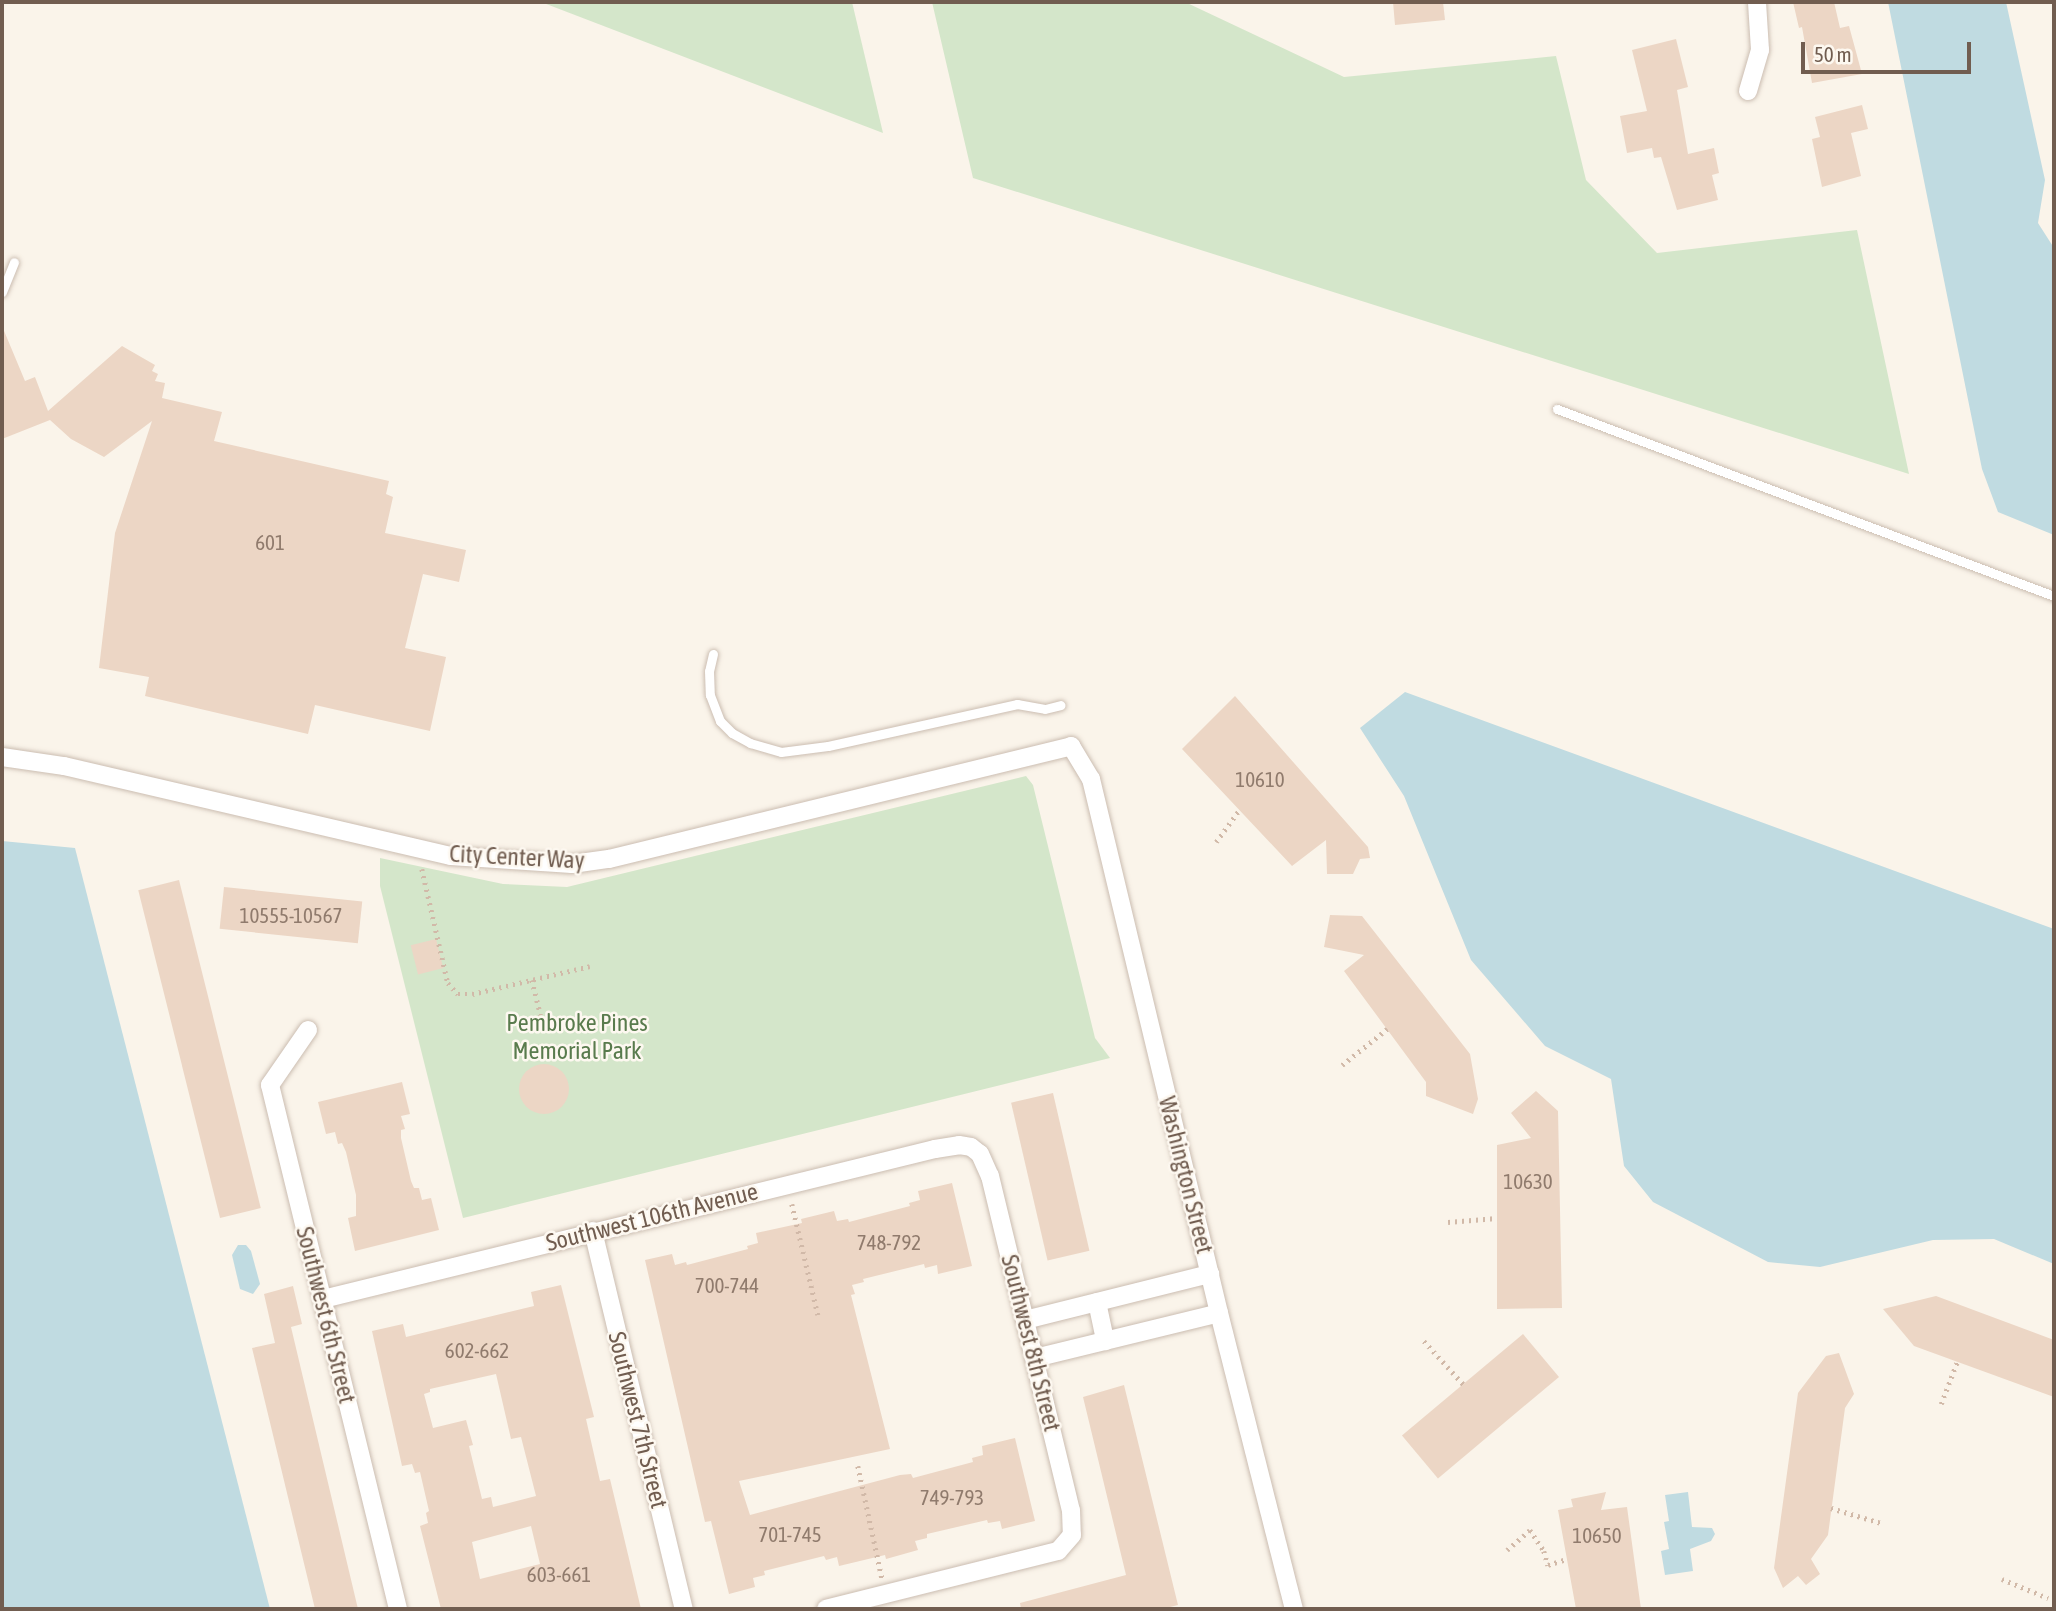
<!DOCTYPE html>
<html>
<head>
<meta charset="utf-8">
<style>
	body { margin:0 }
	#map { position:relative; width:2056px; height:1611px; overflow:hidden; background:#faf4ea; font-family:"Asap Condensed",sans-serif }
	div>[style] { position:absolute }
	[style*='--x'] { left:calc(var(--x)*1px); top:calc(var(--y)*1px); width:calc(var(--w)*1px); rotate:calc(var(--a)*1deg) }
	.green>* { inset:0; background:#d4e6ca }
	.water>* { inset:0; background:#c0dbe1 }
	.building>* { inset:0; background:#ecd6c5; transform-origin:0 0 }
	.round { border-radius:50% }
	.path>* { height:4.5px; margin-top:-2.25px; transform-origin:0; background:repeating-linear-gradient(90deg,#d1b9a8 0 2px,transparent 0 7px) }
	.roads { filter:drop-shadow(0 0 2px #cbbdb1) drop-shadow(0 0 2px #cbbdb1) }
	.service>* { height:9px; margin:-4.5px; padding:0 4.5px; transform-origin:4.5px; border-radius:4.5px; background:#fff }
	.minor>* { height:18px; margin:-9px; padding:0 9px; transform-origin:9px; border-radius:9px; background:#fff }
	span { translate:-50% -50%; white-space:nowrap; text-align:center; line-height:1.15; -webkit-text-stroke:5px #fdf8f0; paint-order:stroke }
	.number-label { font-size:21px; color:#907b6d }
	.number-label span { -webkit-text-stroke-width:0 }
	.street-label { font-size:24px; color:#715d50 }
	.park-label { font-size:24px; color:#597b4d }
	.frame { position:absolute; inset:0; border:4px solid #715d50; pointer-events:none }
	.scale { position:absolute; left:1801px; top:42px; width:170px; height:32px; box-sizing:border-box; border:4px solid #715d50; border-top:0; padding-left:9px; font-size:21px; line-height:24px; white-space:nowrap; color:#715d50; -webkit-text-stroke:5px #fdf8f0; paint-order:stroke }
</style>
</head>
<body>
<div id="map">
	<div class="green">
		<div style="clip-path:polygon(541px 2px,852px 2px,883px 133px)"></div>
		<div style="clip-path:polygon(932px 2px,1185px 2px,1344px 77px,1556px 56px,1586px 180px,1657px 253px,1857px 230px,1909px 474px,973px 178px)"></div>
		<div style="clip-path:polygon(1026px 776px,1033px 785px,1095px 1038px,1110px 1058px,463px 1218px,380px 886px,380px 858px,503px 884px,567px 887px)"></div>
	</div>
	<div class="water">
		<div style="clip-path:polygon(1888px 2px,2006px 2px,2045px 180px,2038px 223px,2054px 248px,2054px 535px,1998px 512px,1982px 469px)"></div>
		<div style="clip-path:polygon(1405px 692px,2054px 929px,2054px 1264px,1994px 1239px,1933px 1240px,1820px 1267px,1768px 1262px,1653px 1202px,1624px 1166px,1611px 1079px,1545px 1046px,1471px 960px,1404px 796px,1360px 728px)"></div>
		<div style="clip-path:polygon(2px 841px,75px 848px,270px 1609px,2px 1609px)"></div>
		<div style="clip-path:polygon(238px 1245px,246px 1245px,251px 1251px,260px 1284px,253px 1294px,240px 1289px,232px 1255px)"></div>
		<div style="clip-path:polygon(1688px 1492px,1692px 1527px,1712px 1528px,1715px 1534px,1711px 1541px,1690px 1549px,1693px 1571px,1665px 1575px,1661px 1551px,1669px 1549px,1664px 1522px,1669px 1521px,1665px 1495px)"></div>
	</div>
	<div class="building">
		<div style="clip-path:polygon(1393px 2px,1443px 2px,1445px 20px,1395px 25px)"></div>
		<div style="clip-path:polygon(1793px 2px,1834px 2px,1840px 28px,1849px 26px,1862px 74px,1812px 83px,1802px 27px,1799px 28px)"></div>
		<div style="clip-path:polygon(1676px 39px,1688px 87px,1677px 90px,1688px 154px,1714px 148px,1719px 173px,1712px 175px,1718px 200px,1677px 210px,1661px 157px,1654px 158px,1652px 148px,1627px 153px,1620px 116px,1647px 111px,1632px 50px)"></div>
		<div style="clip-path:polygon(1862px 105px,1868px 129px,1851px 133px,1861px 176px,1822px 187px,1812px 139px,1820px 137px,1815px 117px)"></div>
		<div style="clip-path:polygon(2px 326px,25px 381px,35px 377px,48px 411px,122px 346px,155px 365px,152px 371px,158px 374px,155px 381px,165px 383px,162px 398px,222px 412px,214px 441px,389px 481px,386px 494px,393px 497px,385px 533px,466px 550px,459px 582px,423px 574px,405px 648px,446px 657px,430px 731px,315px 705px,308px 734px,145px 696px,149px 677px,99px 668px,115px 533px,152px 421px,104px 457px,71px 439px,50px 420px,2px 439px)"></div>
		<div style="clip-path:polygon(1235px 696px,1368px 847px,1370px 858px,1360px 859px,1353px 874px,1327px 874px,1326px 840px,1292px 866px,1182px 749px)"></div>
		<div style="left:179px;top:880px;width:338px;height:42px;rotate:76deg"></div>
		<div style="left:224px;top:887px;width:139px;height:42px;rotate:6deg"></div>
		<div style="clip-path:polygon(1330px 915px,1362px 916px,1470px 1054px,1478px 1099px,1473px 1114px,1426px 1096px,1426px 1082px,1344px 971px,1364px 955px,1324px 947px)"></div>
		<div style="left:436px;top:939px;width:30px;height:26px;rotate:76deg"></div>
		<div class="round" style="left:519px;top:1064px;width:50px;height:50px"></div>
		<div style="clip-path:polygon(402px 1082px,410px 1114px,401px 1116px,405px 1129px,401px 1130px,401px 1138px,411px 1181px,414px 1188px,419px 1188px,422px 1200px,431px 1198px,439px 1230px,355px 1251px,348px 1218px,356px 1216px,356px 1195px,346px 1152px,342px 1143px,338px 1144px,335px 1132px,326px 1134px,318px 1102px)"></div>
		<div style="clip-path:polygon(1536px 1091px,1558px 1111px,1562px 1308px,1497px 1309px,1497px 1145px,1531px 1138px,1511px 1113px)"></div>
		<div style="left:1053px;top:1093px;width:162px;height:43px;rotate:77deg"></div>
		<div style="clip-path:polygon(952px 1183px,972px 1266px,938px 1274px,937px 1265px,925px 1268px,924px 1264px,863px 1279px,864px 1282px,852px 1285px,855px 1294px,851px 1295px,890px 1449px,739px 1481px,750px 1515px,900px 1475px,911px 1474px,913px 1478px,973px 1462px,972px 1458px,983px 1455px,982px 1446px,1015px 1438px,1035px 1521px,1002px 1529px,1000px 1521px,988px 1523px,987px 1520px,927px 1534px,927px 1538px,915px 1541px,918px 1550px,886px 1559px,885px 1555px,839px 1566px,837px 1557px,826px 1560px,824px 1556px,764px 1571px,765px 1575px,753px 1578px,755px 1587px,729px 1594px,711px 1521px,705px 1522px,645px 1260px,672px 1254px,675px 1265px,686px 1262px,687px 1265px,748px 1249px,747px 1246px,758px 1243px,756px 1233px,802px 1223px,801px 1219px,834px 1211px,837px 1221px,848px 1219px,849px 1222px,910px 1206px,909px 1203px,920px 1200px,918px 1191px)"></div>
		<div style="clip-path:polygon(evenodd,561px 1285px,594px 1417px,586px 1419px,600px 1481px,610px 1479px,641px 1609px,441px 1609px,420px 1526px,428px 1523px,426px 1513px,429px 1511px,420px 1472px,415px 1473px,412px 1464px,402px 1466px,372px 1331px,403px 1324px,406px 1337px,534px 1306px,531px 1292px,561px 1285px,496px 1374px,511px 1439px,521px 1437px,536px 1496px,493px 1507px,491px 1497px,482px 1499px,469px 1446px,473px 1445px,466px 1420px,433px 1428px,424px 1394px,430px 1392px,430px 1389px,496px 1374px,561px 1285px,531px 1526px,540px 1564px,480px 1579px,472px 1542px,531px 1526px)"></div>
		<div style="clip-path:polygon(293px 1286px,302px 1324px,291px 1327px,358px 1609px,315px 1609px,252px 1348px,275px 1343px,264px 1294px)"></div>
		<div style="clip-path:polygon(1936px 1296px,2054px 1340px,2054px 1397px,1914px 1346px,1883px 1309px)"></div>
		<div style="left:1523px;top:1334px;width:56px;height:158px;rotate:50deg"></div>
		<div style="clip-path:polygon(1839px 1353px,1854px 1394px,1845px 1408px,1828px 1535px,1811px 1559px,1820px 1574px,1806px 1585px,1798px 1576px,1783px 1588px,1774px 1568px,1798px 1393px,1826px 1356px)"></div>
		<div style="clip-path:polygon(1124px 1385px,1178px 1605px,1162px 1609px,1021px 1609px,1020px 1603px,1126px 1575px,1083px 1397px)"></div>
		<div style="clip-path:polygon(1606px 1492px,1601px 1510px,1627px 1507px,1641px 1609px,1576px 1609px,1558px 1510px,1573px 1507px,1571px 1499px)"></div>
	</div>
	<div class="path">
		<div style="--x:1216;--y:842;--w:41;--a:-54"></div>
		<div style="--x:422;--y:869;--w:117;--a:77.2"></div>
		<div style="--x:448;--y:983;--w:15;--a:48"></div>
		<div style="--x:458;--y:994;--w:14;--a:0"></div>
		<div style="--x:472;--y:994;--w:121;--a:-13.3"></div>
		<div style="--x:532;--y:980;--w:36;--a:76"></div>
		<div style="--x:1342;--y:1065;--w:58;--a:-38.7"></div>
		<div style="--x:792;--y:1204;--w:114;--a:76.8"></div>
		<div style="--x:1448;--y:1222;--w:49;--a:-4.7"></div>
		<div style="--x:1424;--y:1341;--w:59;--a:47.7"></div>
		<div style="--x:1941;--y:1404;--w:45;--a:-69.1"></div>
		<div style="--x:858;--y:1466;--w:115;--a:77.9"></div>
		<div style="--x:1831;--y:1508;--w:52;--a:16.7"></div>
		<div style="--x:1507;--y:1550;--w:30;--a:-41"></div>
		<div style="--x:1530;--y:1530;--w:25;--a:56"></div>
		<div style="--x:1544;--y:1551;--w:15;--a:74"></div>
		<div style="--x:1548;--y:1565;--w:20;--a:-18"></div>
		<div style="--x:2002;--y:1579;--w:50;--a:22.4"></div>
	</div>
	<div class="roads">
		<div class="service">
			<div style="--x:2;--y:292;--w:32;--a:-68"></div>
			<div style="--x:1557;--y:409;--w:531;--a:20.62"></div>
			<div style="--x:713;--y:654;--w:17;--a:103"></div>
			<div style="--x:709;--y:671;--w:24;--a:88"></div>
			<div style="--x:710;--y:695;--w:28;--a:69"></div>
			<div style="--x:720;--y:721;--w:17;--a:45"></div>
			<div style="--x:732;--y:733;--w:21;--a:29"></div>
			<div style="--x:750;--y:743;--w:32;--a:16"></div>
			<div style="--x:781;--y:752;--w:47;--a:-7.3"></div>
			<div style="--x:828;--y:746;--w:194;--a:-12.5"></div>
			<div style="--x:1017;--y:704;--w:28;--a:10"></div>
			<div style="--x:1045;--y:709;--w:16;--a:-14"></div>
		</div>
		<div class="minor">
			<div style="--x:1748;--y:91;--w:43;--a:-73.7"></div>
			<div style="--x:1760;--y:50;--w:48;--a:-93.6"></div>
			<div style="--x:2;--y:757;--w:63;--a:8.3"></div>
			<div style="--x:64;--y:766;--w:397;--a:13.1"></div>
			<div style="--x:451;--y:856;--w:121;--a:3.8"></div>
			<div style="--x:572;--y:864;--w:37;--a:-8"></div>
			<div style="--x:609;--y:859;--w:476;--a:-13.7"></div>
			<div style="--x:1071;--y:746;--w:39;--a:59"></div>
			<div style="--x:1091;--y:779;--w:549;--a:76.52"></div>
			<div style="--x:1219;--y:1313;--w:305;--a:75.8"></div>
			<div style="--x:308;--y:1030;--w:67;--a:124.6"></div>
			<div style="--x:270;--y:1085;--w:539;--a:76.27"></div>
			<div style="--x:593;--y:1231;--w:389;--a:76.5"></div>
			<div style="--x:323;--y:1299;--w:630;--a:-13.77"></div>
			<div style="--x:935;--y:1149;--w:24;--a:-9"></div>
			<div style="--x:959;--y:1145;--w:12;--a:9"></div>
			<div style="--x:971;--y:1147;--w:11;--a:38"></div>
			<div style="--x:980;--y:1154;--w:24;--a:66"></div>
			<div style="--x:990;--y:1176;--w:344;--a:76.4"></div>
			<div style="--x:1071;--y:1510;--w:25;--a:88"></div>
			<div style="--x:1072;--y:1535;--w:21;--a:131"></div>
			<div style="--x:1058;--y:1551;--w:239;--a:166"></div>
			<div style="--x:1097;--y:1302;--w:40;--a:78"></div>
			<div style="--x:1025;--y:1320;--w:191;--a:-14"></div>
			<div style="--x:1035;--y:1358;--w:189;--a:-13.7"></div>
		</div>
	</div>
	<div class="number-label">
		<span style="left:270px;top:542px">601</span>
		<span style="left:1260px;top:779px">10610</span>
		<span style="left:291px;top:915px">10555-10567</span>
		<span style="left:1528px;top:1181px">10630</span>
		<span style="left:889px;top:1242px">748-792</span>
		<span style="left:727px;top:1285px">700-744</span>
		<span style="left:477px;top:1350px">602-662</span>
		<span style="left:952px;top:1497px">749-793</span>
		<span style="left:790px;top:1534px">701-745</span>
		<span style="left:1597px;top:1535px">10650</span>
		<span style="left:559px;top:1574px">603-661</span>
	</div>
	<div class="street-label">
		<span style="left:517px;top:857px;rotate:3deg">City Center Way</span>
		<span style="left:1186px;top:1175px;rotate:76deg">Washington Street</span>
		<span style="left:652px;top:1217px;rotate:-14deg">Southwest 106th Avenue</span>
		<span style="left:326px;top:1315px;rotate:76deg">Southwest 6th Street</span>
		<span style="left:1031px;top:1343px;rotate:76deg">Southwest 8th Street</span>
		<span style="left:638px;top:1420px;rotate:76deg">Southwest 7th Street</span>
	</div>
	<div class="park-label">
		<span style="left:577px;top:1037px">Pembroke Pines<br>Memorial Park</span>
	</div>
	<div class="frame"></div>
	<div class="scale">50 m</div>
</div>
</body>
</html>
